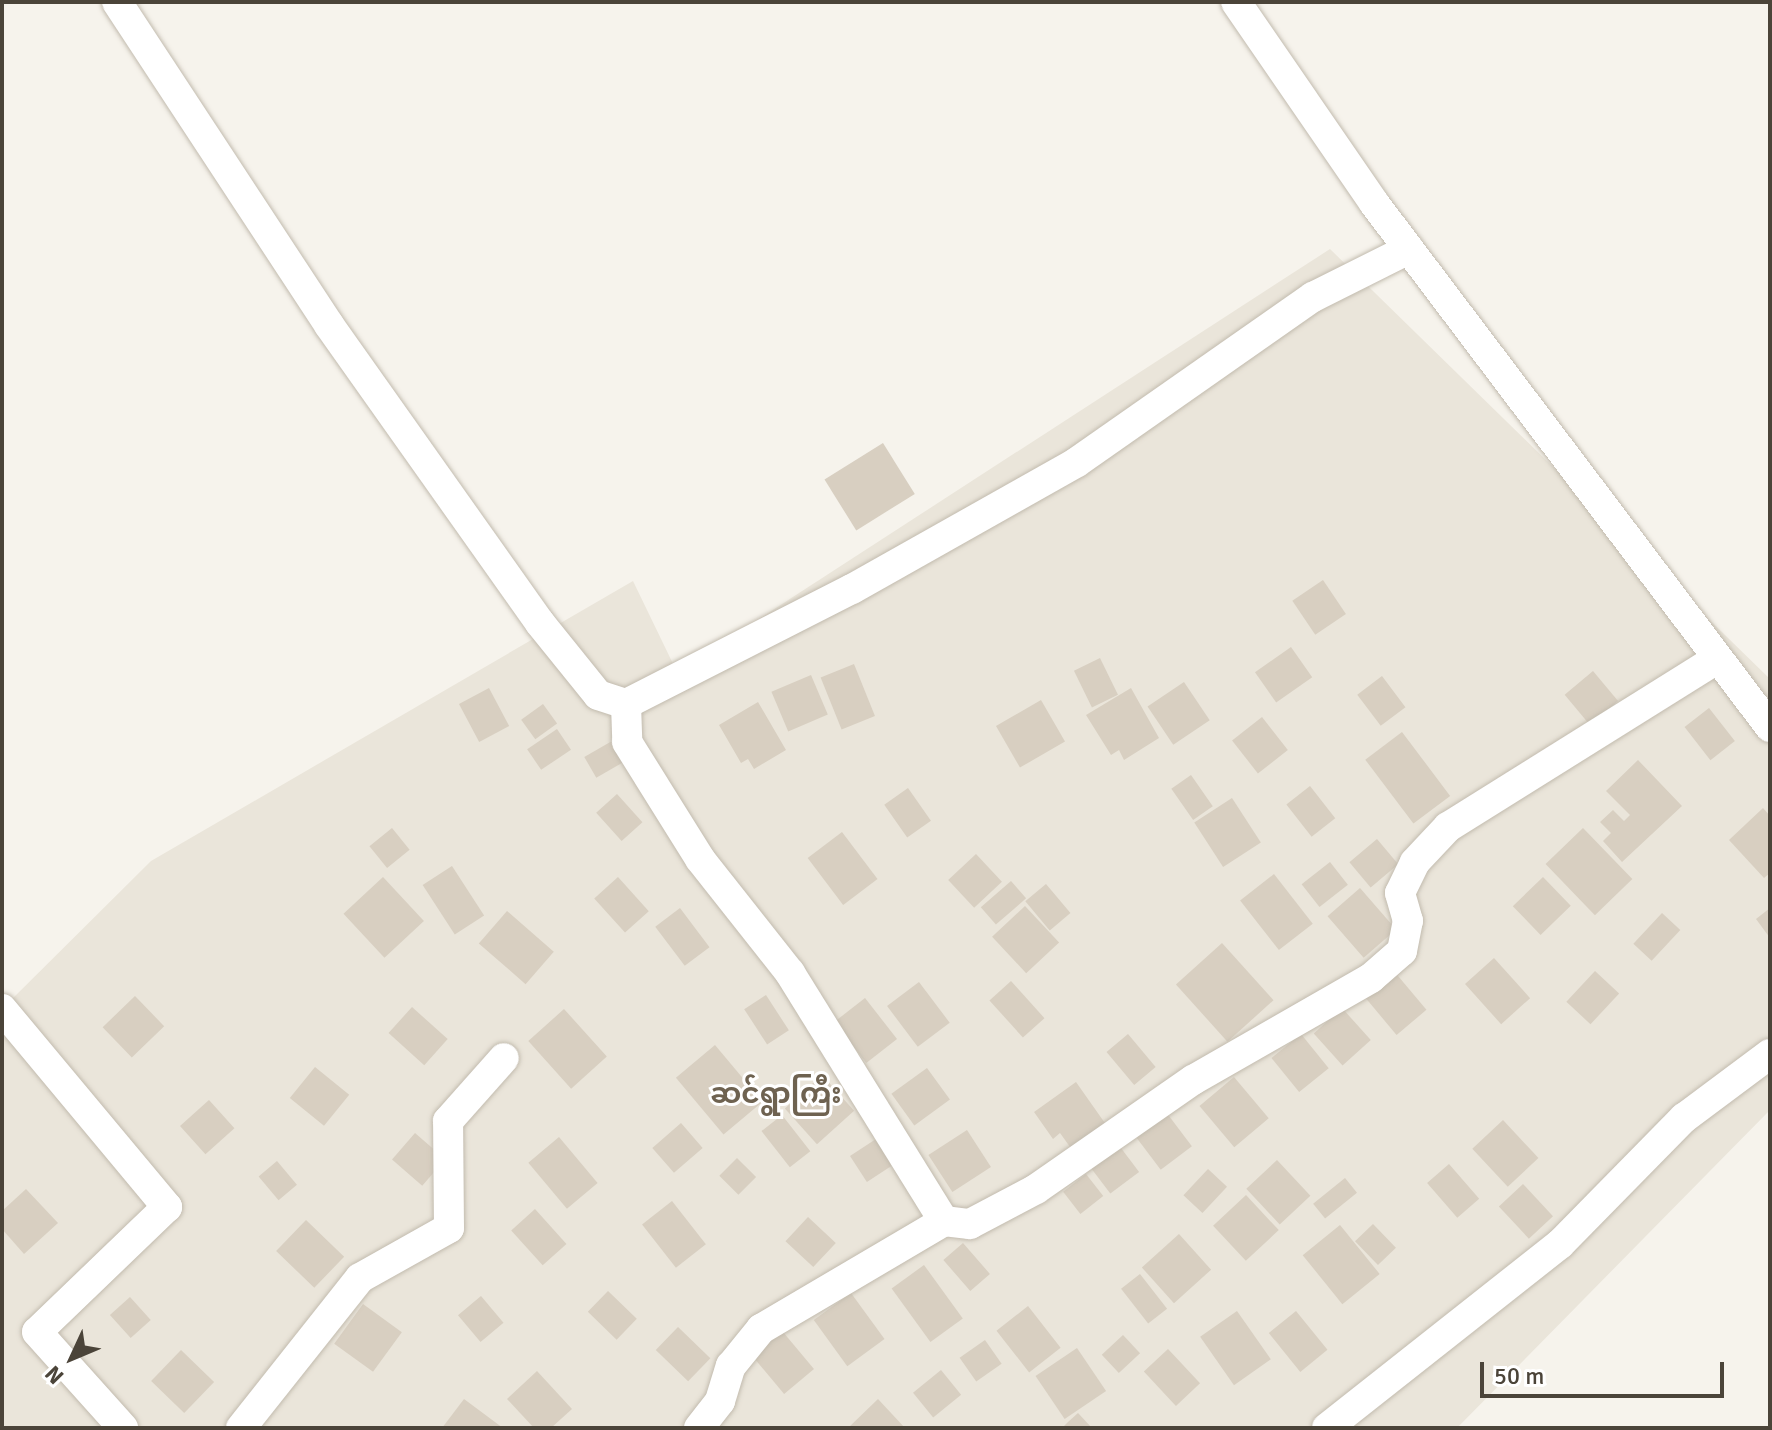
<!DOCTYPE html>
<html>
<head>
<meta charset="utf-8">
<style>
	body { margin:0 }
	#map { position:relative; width:1772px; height:1430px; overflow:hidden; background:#f6f3ec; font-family:Signika,"Noto Sans Myanmar",sans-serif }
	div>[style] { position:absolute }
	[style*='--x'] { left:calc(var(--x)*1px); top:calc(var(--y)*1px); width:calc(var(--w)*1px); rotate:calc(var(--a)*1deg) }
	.residential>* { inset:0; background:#eae5da }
	.building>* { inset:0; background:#d8cfc1; transform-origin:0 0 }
	.roads { filter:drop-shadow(0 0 2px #c2bbae) drop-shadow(0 0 2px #c2bbae) }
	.minor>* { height:30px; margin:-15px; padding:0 15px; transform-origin:15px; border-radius:15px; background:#fff }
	span { translate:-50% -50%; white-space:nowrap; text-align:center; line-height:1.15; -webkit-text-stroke:6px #fff; paint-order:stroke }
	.quarter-label { font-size:28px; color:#6e6250; font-weight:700 }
	.frame { position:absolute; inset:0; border:4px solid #4b4439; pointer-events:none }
	.north { position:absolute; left:32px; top:1318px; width:80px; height:80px; -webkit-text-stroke:6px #fff; paint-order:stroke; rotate:226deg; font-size:22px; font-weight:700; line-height:32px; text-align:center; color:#4b4439 }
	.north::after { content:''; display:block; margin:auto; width:28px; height:36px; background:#4b4439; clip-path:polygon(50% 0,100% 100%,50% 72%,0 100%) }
	.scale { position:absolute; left:1480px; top:1362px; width:244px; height:36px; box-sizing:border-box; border:4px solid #4b4439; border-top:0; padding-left:10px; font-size:24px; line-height:28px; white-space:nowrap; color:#4b4439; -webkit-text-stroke:6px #fff; paint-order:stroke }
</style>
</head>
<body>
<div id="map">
	<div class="residential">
		<div style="clip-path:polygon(1330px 249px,1770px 679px,1770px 1110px,1457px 1428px,2px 1428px,2px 1009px,151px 861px,633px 581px,677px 672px)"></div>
	</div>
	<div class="building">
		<div style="left:883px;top:443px;width:60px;height:69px;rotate:58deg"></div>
		<div style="left:1323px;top:580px;width:41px;height:37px;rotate:56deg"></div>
		<div style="left:1291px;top:647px;width:37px;height:44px;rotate:55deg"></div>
		<div style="left:1100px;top:658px;width:41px;height:29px;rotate:64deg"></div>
		<div style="left:854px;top:664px;width:56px;height:36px;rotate:68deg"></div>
		<div style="left:1593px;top:671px;width:39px;height:37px;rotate:50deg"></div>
		<div style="left:811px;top:675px;width:43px;height:43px;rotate:67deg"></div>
		<div style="left:1382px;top:676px;width:39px;height:31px;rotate:53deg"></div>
		<div style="left:1184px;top:682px;width:46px;height:44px;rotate:56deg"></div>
		<div style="left:489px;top:688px;width:43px;height:34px;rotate:62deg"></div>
		<div style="clip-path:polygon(1131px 688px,1159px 738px,1124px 760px,1119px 750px,1111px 755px,1086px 715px)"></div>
		<div style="left:1041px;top:700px;width:48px;height:52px;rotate:60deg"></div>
		<div style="clip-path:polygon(758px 702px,786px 750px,754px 769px,748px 759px,741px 763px,719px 725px)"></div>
		<div style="left:543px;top:704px;width:24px;height:27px;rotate:54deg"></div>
		<div style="left:1709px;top:708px;width:42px;height:31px;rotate:52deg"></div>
		<div style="left:1262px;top:717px;width:42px;height:38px;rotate:52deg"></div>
		<div style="left:557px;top:729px;width:25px;height:36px;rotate:56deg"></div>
		<div style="left:1402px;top:732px;width:80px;height:46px;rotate:53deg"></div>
		<div style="left:612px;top:741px;width:24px;height:32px;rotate:60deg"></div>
		<div style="clip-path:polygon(1638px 760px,1682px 806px,1622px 862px,1603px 841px,1611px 833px,1600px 822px,1613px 810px,1624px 821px,1630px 815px,1606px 791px)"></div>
		<div style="left:1191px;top:775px;width:38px;height:24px;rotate:55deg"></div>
		<div style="left:1310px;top:786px;width:41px;height:30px;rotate:52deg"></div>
		<div style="left:908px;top:788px;width:40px;height:29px;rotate:55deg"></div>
		<div style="left:617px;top:794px;width:38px;height:28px;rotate:48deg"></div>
		<div style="left:1232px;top:798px;width:53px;height:45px;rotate:57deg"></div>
		<div style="clip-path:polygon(1763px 808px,1770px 816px,1770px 873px,1764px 878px,1729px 840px)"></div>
		<div style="left:392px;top:828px;width:28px;height:29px;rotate:51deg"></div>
		<div style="left:1583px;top:828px;width:71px;height:52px;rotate:46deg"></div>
		<div style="left:842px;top:832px;width:59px;height:43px;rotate:53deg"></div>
		<div style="left:1377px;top:839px;width:33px;height:36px;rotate:50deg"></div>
		<div style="left:976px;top:854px;width:38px;height:38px;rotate:47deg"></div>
		<div style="left:1330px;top:862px;width:29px;height:36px;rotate:52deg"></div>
		<div style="left:452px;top:866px;width:59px;height:35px;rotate:57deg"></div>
		<div style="left:1274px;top:874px;width:63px;height:43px;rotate:52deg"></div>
		<div style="left:383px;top:877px;width:60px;height:54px;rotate:47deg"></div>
		<div style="left:618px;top:877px;width:46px;height:32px;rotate:48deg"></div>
		<div style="left:1543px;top:877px;width:40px;height:42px;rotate:46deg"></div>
		<div style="left:1011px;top:881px;width:23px;height:40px;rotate:49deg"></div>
		<div style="left:1046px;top:884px;width:38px;height:27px;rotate:50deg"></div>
		<div style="left:1360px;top:888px;width:55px;height:43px;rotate:49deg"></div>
		<div style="left:1025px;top:906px;width:50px;height:45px;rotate:47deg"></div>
		<div style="left:680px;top:908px;width:49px;height:31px;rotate:53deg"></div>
		<div style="clip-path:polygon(1770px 908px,1770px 938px,1756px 919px)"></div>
		<div style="left:507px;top:911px;width:62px;height:43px;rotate:41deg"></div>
		<div style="left:1662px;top:913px;width:25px;height:42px;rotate:43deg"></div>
		<div style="left:1222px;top:943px;width:77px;height:62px;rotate:48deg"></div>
		<div style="left:1494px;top:958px;width:54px;height:39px;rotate:48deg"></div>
		<div style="left:1393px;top:970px;width:52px;height:39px;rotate:50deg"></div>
		<div style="left:1595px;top:971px;width:33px;height:42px;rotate:43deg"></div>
		<div style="left:1011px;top:981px;width:50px;height:29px;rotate:48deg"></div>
		<div style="left:919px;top:982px;width:51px;height:40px;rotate:53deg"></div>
		<div style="left:766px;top:995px;width:42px;height:26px;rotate:57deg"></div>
		<div style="left:135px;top:996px;width:42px;height:45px;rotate:46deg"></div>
		<div style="left:865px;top:998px;width:52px;height:39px;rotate:52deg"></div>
		<div style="left:412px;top:1007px;width:48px;height:35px;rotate:42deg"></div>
		<div style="left:1342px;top:1008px;width:43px;height:38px;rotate:48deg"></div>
		<div style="left:564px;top:1009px;width:64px;height:48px;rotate:48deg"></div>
		<div style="left:1128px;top:1034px;width:43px;height:28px;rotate:50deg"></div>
		<div style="left:1301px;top:1034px;width:44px;height:38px;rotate:51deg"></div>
		<div style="left:715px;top:1045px;width:74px;height:51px;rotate:50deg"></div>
		<div style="left:315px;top:1067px;width:44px;height:40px;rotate:39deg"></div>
		<div style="left:927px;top:1068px;width:39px;height:44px;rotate:54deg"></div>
		<div style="left:822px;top:1075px;width:48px;height:50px;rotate:48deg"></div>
		<div style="left:1234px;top:1077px;width:54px;height:45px;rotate:50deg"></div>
		<div style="clip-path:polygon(1076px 1082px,1107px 1126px,1073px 1151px,1060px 1133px,1053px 1139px,1034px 1112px)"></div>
		<div style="left:209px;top:1100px;width:38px;height:39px;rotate:48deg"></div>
		<div style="left:1166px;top:1112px;width:43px;height:39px;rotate:53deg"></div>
		<div style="left:782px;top:1115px;width:46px;height:26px;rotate:52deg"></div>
		<div style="left:1503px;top:1120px;width:52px;height:42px;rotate:47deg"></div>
		<div style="left:681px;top:1123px;width:33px;height:38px;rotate:49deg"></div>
		<div style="left:967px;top:1130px;width:44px;height:46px;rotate:57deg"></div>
		<div style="left:415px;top:1133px;width:40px;height:35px;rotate:41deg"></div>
		<div style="left:559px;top:1137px;width:60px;height:40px;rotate:50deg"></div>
		<div style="left:876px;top:1139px;width:31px;height:31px;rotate:57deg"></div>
		<div style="left:1118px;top:1144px;width:35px;height:36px;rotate:53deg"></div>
		<div style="left:737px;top:1158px;width:27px;height:25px;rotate:45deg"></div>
		<div style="left:1277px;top:1160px;width:49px;height:42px;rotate:47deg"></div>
		<div style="left:277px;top:1161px;width:31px;height:24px;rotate:50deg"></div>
		<div style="left:1449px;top:1164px;width:46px;height:29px;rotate:49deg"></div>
		<div style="left:1208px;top:1169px;width:26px;height:36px;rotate:43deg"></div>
		<div style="left:1086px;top:1174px;width:28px;height:29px;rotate:52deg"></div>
		<div style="left:1345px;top:1178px;width:19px;height:41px;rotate:51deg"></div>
		<div style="left:1523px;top:1184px;width:44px;height:33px;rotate:47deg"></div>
		<div style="clip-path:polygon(26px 1189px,58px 1223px,24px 1254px,2px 1229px,2px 1211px)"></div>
		<div style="left:1246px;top:1195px;width:48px;height:45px;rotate:47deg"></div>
		<div style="left:672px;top:1201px;width:55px;height:38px;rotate:52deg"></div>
		<div style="left:535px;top:1209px;width:47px;height:32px;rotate:48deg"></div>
		<div style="left:808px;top:1217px;width:38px;height:33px;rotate:43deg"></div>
		<div style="left:306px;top:1220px;width:53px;height:43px;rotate:44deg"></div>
		<div style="left:1373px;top:1224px;width:33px;height:25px;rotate:46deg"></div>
		<div style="left:1340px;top:1225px;width:63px;height:48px;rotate:51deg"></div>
		<div style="left:1179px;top:1234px;width:48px;height:50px;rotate:48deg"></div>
		<div style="left:963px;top:1243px;width:41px;height:26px;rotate:49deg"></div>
		<div style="left:924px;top:1265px;width:66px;height:40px;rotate:54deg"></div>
		<div style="left:1140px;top:1274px;width:44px;height:24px;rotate:52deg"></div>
		<div style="left:608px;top:1291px;width:40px;height:29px;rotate:44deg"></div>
		<div style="left:851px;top:1293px;width:57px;height:46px;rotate:54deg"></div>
		<div style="left:481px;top:1296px;width:35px;height:30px;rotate:50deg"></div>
		<div style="left:130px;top:1297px;width:31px;height:27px;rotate:48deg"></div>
		<div style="left:363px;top:1304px;width:48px;height:49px;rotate:36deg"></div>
		<div style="left:1028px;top:1306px;width:53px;height:40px;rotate:52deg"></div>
		<div style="left:1237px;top:1311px;width:59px;height:45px;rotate:55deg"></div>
		<div style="left:1296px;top:1311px;width:50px;height:35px;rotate:51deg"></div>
		<div style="left:778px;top:1326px;width:56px;height:39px;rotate:50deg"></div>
		<div style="left:678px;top:1327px;width:45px;height:32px;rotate:44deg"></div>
		<div style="left:1123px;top:1335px;width:25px;height:29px;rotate:47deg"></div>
		<div style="left:985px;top:1340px;width:29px;height:31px;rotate:55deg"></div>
		<div style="left:1077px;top:1348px;width:52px;height:50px;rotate:56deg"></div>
		<div style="left:1168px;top:1349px;width:47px;height:33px;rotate:47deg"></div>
		<div style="left:181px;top:1350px;width:46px;height:43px;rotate:44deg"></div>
		<div style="left:941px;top:1370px;width:32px;height:36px;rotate:51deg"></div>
		<div style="clip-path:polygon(537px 1371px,572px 1409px,551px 1428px,534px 1428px,507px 1399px)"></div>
		<div style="clip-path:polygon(464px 1399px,503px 1428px,442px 1428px)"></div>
		<div style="clip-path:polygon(878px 1399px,905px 1428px,848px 1428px)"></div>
		<div style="clip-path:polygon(1078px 1413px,1092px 1428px,1062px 1428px,1068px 1422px)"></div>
	</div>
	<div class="roads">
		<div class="minor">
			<div style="--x:117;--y:2;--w:386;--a:56.7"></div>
			<div style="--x:329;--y:325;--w:365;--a:54.7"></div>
			<div style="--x:540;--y:623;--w:92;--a:51.1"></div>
			<div style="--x:598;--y:695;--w:29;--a:18"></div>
			<div style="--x:626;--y:704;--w:254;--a:-27"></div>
			<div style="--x:852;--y:589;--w:258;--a:-29.4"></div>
			<div style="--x:1077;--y:462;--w:288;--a:-35"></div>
			<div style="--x:1313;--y:297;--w:107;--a:-26.6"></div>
			<div style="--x:1236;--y:2;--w:244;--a:55.5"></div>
			<div style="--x:1374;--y:203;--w:657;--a:52.92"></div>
			<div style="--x:626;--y:704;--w:38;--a:88"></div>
			<div style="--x:627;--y:742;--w:138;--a:58"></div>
			<div style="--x:700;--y:859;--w:145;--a:51.7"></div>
			<div style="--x:790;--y:973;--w:292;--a:58.2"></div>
			<div style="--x:2;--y:1009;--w:258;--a:50.2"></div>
			<div style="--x:167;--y:1207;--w:180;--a:136.1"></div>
			<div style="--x:37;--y:1332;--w:129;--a:48.1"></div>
			<div style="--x:241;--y:1428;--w:191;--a:-51.6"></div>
			<div style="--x:360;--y:1278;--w:102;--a:-29.3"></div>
			<div style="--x:449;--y:1228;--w:107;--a:-90.5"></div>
			<div style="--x:448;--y:1121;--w:84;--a:-48.4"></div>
			<div style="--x:699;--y:1428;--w:34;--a:-52"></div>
			<div style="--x:720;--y:1401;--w:37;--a:-73"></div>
			<div style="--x:731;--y:1366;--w:48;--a:-51"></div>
			<div style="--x:761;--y:1329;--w:212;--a:-30.5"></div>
			<div style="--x:944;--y:1221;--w:26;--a:7"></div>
			<div style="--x:970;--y:1224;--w:75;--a:-27.9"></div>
			<div style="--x:1036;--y:1189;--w:191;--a:-34.8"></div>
			<div style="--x:1193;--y:1080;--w:205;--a:-29.8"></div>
			<div style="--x:1371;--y:978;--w:41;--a:-41.1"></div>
			<div style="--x:1402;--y:951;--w:31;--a:-79"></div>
			<div style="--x:1408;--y:921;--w:29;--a:-106"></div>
			<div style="--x:1400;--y:893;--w:34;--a:-64"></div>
			<div style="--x:1415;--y:862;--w:48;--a:-46.7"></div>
			<div style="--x:1448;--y:827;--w:317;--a:-32"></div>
			<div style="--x:1327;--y:1428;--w:297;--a:-38.3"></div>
			<div style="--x:1560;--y:1244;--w:177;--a:-45.5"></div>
			<div style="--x:1684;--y:1118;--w:107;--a:-36.7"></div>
		</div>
	</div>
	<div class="quarter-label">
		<span style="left:776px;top:1094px">ဆင်ရွာကြီး</span>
	</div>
	<div class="frame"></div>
	<div class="north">N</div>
	<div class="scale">50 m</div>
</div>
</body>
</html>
